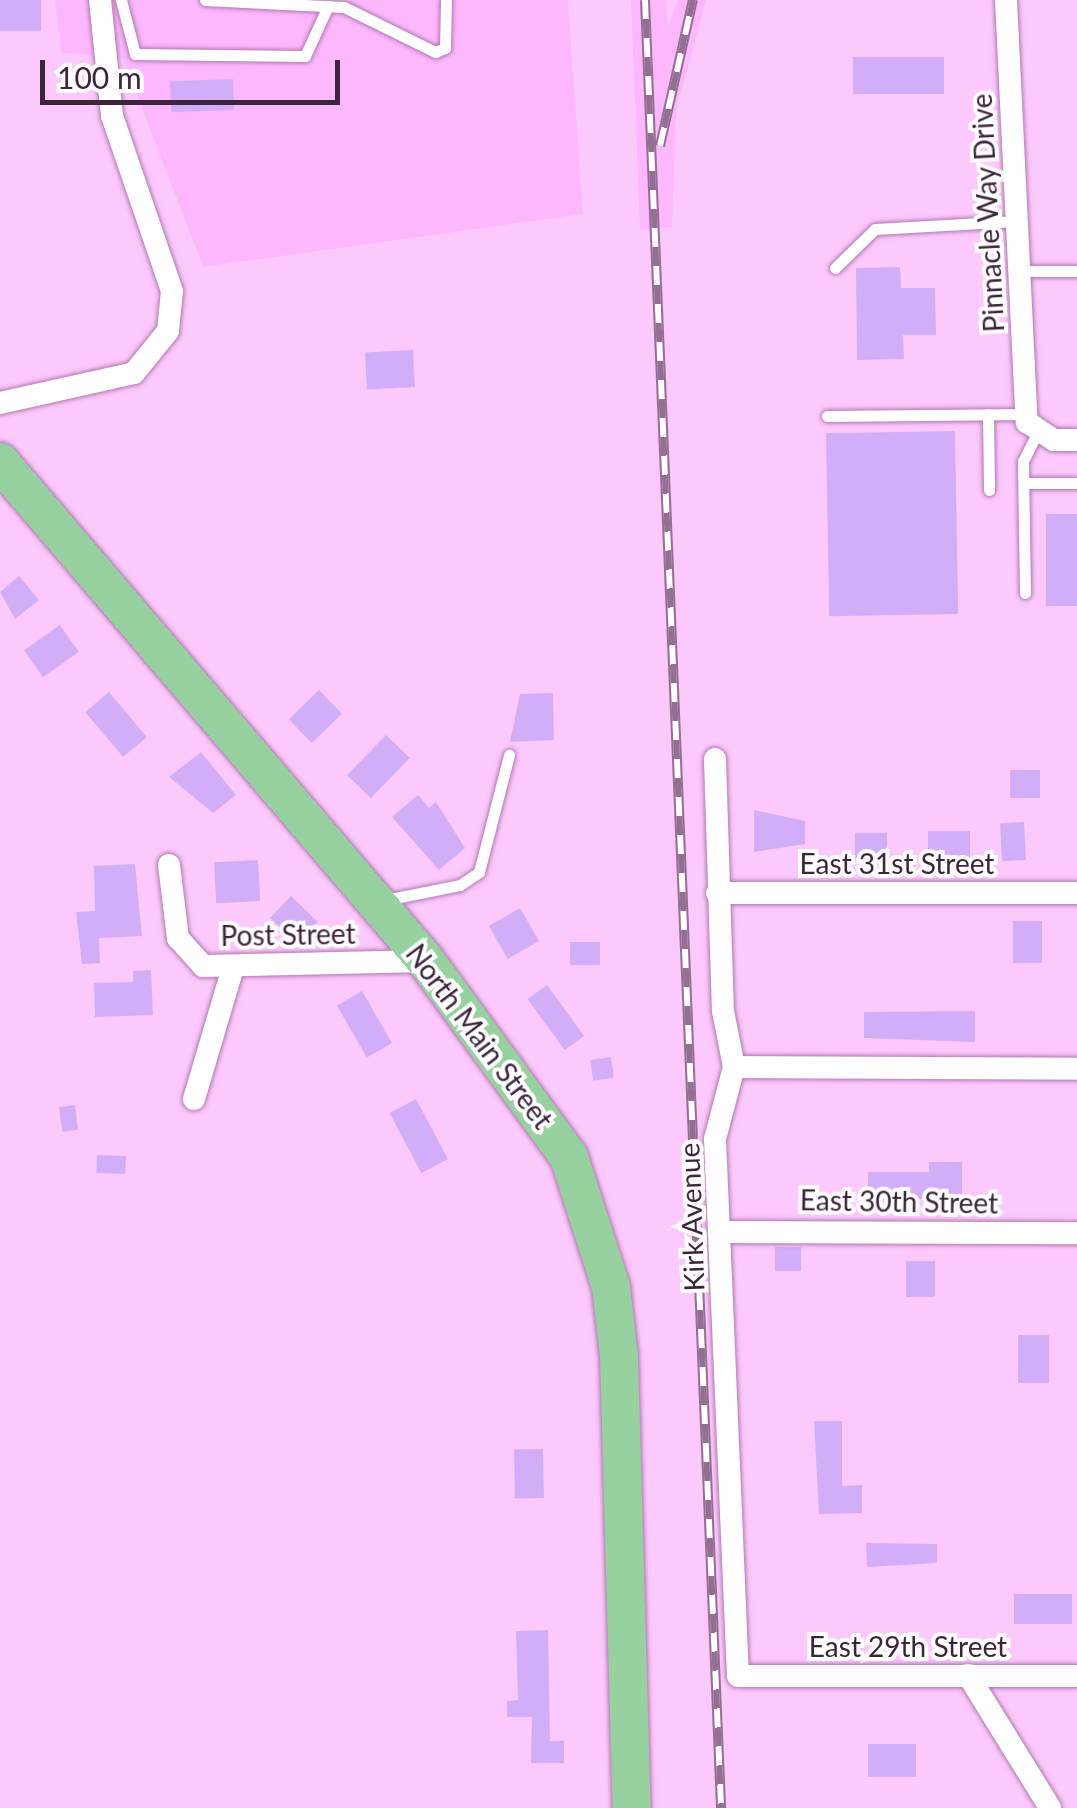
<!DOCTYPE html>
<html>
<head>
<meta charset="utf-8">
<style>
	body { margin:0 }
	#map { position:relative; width:1077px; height:1808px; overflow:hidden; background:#fcc9fc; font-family:Lato,sans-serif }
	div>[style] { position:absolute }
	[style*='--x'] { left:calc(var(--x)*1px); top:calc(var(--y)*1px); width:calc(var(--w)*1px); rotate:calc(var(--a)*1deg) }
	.built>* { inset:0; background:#fdb8fd }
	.building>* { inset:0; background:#d2aef9; transform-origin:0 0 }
	.roads { filter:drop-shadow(0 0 2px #b277b3) drop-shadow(0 0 2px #b277b3) }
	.lane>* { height:11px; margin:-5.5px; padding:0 5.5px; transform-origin:5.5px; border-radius:5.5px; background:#fff }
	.street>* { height:22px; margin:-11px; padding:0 11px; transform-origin:11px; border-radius:11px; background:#fff }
	.primary>* { height:38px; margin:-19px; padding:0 19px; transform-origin:19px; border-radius:19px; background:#97d19f }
	.rail>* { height:10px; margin-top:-5px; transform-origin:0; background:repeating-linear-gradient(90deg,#fefefe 0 19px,#946f94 0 38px); box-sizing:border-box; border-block:2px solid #946f94 }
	span { translate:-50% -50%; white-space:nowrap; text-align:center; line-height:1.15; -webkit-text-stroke:8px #fefefe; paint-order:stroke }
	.street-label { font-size:28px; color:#3d243d }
	.scale { position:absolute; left:40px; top:60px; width:300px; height:45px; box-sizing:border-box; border:5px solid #3d243d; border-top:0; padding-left:12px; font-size:30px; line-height:35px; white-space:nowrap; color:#3d243d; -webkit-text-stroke:8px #fefefe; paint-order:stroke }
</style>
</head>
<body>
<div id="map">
	<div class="built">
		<div style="clip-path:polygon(55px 0,568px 0,583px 214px,203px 267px,123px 58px,61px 52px)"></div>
		<div style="clip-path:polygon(631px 0,666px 0,668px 27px,678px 0,706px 0,676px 111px,672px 227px,640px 230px)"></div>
	</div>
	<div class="building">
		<div style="left:0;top:0;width:41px;height:31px"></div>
		<div style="left:853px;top:57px;width:91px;height:37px"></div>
		<div style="left:233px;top:79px;width:31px;height:63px;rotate:88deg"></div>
		<div style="clip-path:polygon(900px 267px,901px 288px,935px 288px,936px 335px,903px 335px,904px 359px,857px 360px,856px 268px)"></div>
		<div style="left:413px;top:350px;width:37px;height:48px;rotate:87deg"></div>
		<div style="left:955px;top:431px;width:183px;height:129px;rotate:89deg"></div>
		<div style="left:1046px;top:514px;width:31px;height:92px"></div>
		<div style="clip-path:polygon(19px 576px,39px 600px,15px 619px,0 592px)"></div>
		<div style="left:60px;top:625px;width:33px;height:44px;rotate:55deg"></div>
		<div style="left:319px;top:690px;width:33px;height:42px;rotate:46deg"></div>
		<div style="left:109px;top:692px;width:59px;height:31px;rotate:50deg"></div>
		<div style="clip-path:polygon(553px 693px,554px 740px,510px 742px,520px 694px)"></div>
		<div style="left:386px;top:735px;width:33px;height:56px;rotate:44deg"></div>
		<div style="clip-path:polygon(201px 752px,236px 795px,213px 813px,169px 777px)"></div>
		<div style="left:1010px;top:770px;width:30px;height:28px"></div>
		<div style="clip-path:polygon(418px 795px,429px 808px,436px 802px,465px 848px,439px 870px,392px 817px)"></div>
		<div style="clip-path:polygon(754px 810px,805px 821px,805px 844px,754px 852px)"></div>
		<div style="left:1024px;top:822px;width:38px;height:24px;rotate:87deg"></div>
		<div style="left:928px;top:831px;width:42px;height:29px"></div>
		<div style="left:855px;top:833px;width:32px;height:27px"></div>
		<div style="left:258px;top:860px;width:41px;height:44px;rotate:87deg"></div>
		<div style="clip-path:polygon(135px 864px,142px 936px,99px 938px,100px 963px,82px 964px,76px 912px,95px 911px,94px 866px)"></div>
		<div style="clip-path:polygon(291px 896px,318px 922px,291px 938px,270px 918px)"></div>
		<div style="left:520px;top:908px;width:38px;height:36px;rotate:60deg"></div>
		<div style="left:1013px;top:921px;width:29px;height:42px"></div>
		<div style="left:570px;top:942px;width:30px;height:23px"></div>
		<div style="clip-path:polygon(151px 970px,153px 1015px,95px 1017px,94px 983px,133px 982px,133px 971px)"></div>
		<div style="left:547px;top:985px;width:63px;height:24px;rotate:54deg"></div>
		<div style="left:362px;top:991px;width:60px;height:29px;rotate:60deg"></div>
		<div style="clip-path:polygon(975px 1011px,975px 1042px,864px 1038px,864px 1012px)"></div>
		<div style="left:611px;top:1057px;width:21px;height:21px;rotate:82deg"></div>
		<div style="left:416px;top:1099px;width:68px;height:30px;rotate:62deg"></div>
		<div style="left:75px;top:1105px;width:25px;height:16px;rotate:83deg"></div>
		<div style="left:97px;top:1155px;width:29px;height:18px;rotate:2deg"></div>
		<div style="clip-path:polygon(929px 1162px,962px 1162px,962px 1200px,868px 1198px,868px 1172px,929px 1172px)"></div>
		<div style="left:775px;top:1247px;width:26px;height:24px"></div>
		<div style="left:906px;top:1261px;width:29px;height:36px"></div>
		<div style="left:1018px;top:1335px;width:31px;height:48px"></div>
		<div style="clip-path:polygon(814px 1421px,842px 1421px,842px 1486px,862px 1485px,862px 1513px,819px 1514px)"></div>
		<div style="left:543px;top:1449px;width:49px;height:29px;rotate:89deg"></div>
		<div style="clip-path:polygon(866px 1543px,937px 1544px,937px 1563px,867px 1567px)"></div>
		<div style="left:1014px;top:1594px;width:58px;height:30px"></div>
		<div style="clip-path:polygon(548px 1630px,550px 1741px,564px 1741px,564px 1763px,531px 1763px,532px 1717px,507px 1717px,507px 1701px,518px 1700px,516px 1631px)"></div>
		<div style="left:868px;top:1744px;width:48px;height:33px"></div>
	</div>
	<div class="roads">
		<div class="lane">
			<div style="--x:121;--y:0;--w:56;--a:75.5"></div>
			<div style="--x:135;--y:54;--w:170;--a:0.7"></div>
			<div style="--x:305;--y:56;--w:55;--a:-65.3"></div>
			<div style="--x:205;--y:0;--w:139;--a:2.9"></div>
			<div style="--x:344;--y:7;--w:102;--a:26.3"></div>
			<div style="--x:435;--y:52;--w:11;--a:-22"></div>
			<div style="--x:445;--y:48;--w:48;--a:-88.8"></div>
			<div style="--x:835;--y:268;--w:56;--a:-44.3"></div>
			<div style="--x:875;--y:229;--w:142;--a:-3.2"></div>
			<div style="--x:1019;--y:271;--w:58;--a:0"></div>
			<div style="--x:988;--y:414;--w:76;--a:89.2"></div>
			<div style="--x:827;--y:416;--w:200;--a:-0.6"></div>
			<div style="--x:1024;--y:483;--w:53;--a:0"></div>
			<div style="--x:1025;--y:593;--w:132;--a:-90.9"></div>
			<div style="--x:1023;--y:461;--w:35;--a:-63"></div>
			<div style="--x:385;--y:900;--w:76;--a:-11.3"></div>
			<div style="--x:460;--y:885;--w:23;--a:-34"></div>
			<div style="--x:479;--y:872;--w:121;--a:-75.6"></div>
		</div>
		<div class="street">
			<div style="--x:1006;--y:0;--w:423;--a:87.2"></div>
			<div style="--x:1027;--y:422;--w:32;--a:34"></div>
			<div style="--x:1054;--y:440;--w:23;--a:0"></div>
			<div style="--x:0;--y:403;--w:137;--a:-12.6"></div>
			<div style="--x:134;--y:373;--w:54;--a:-51"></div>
			<div style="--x:168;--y:331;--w:40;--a:-84.3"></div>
			<div style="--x:172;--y:291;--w:185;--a:-108.9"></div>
			<div style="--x:112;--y:116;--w:117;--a:-95.9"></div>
			<div style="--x:715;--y:759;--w:252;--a:88.2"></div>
			<div style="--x:723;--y:1011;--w:57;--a:78.9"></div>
			<div style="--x:734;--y:1067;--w:74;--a:104.8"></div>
			<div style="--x:715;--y:1139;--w:537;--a:87.55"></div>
			<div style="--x:738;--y:1676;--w:339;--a:0"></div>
			<div style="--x:169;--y:865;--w:74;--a:83"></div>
			<div style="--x:178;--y:938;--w:38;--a:48"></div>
			<div style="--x:203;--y:966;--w:223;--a:-1.3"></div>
			<div style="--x:717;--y:893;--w:360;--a:0"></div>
			<div style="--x:734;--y:1067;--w:343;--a:0.3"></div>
			<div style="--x:194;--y:1099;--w:138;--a:-73.5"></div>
			<div style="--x:719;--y:1232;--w:358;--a:0.2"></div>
			<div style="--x:968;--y:1675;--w:156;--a:58.3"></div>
		</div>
		<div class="primary">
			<div style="--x:0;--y:462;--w:656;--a:49.51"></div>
			<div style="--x:426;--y:961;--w:243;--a:53.9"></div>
			<div style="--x:569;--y:1157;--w:137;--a:72.1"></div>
			<div style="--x:611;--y:1287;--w:69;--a:83.4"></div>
			<div style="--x:619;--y:1356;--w:452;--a:88.4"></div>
		</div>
	</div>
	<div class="rail">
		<div style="--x:645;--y:0;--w:1810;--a:87.59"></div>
		<div style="--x:660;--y:146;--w:150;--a:-77.3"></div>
	</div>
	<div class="street-label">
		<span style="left:987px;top:213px;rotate:-93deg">Pinnacle Way Drive</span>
		<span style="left:897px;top:863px">East 31st Street</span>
		<span style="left:288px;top:934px;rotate:-1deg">Post Street</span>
		<span style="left:480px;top:1036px;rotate:53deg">North Main Street</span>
		<span style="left:899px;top:1201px;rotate:1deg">East 30th Street</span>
		<span style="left:691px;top:1217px;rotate:-92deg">Kirk Avenue</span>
		<span style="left:908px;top:1646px">East 29th Street</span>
	</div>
	<div class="scale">100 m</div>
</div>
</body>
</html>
